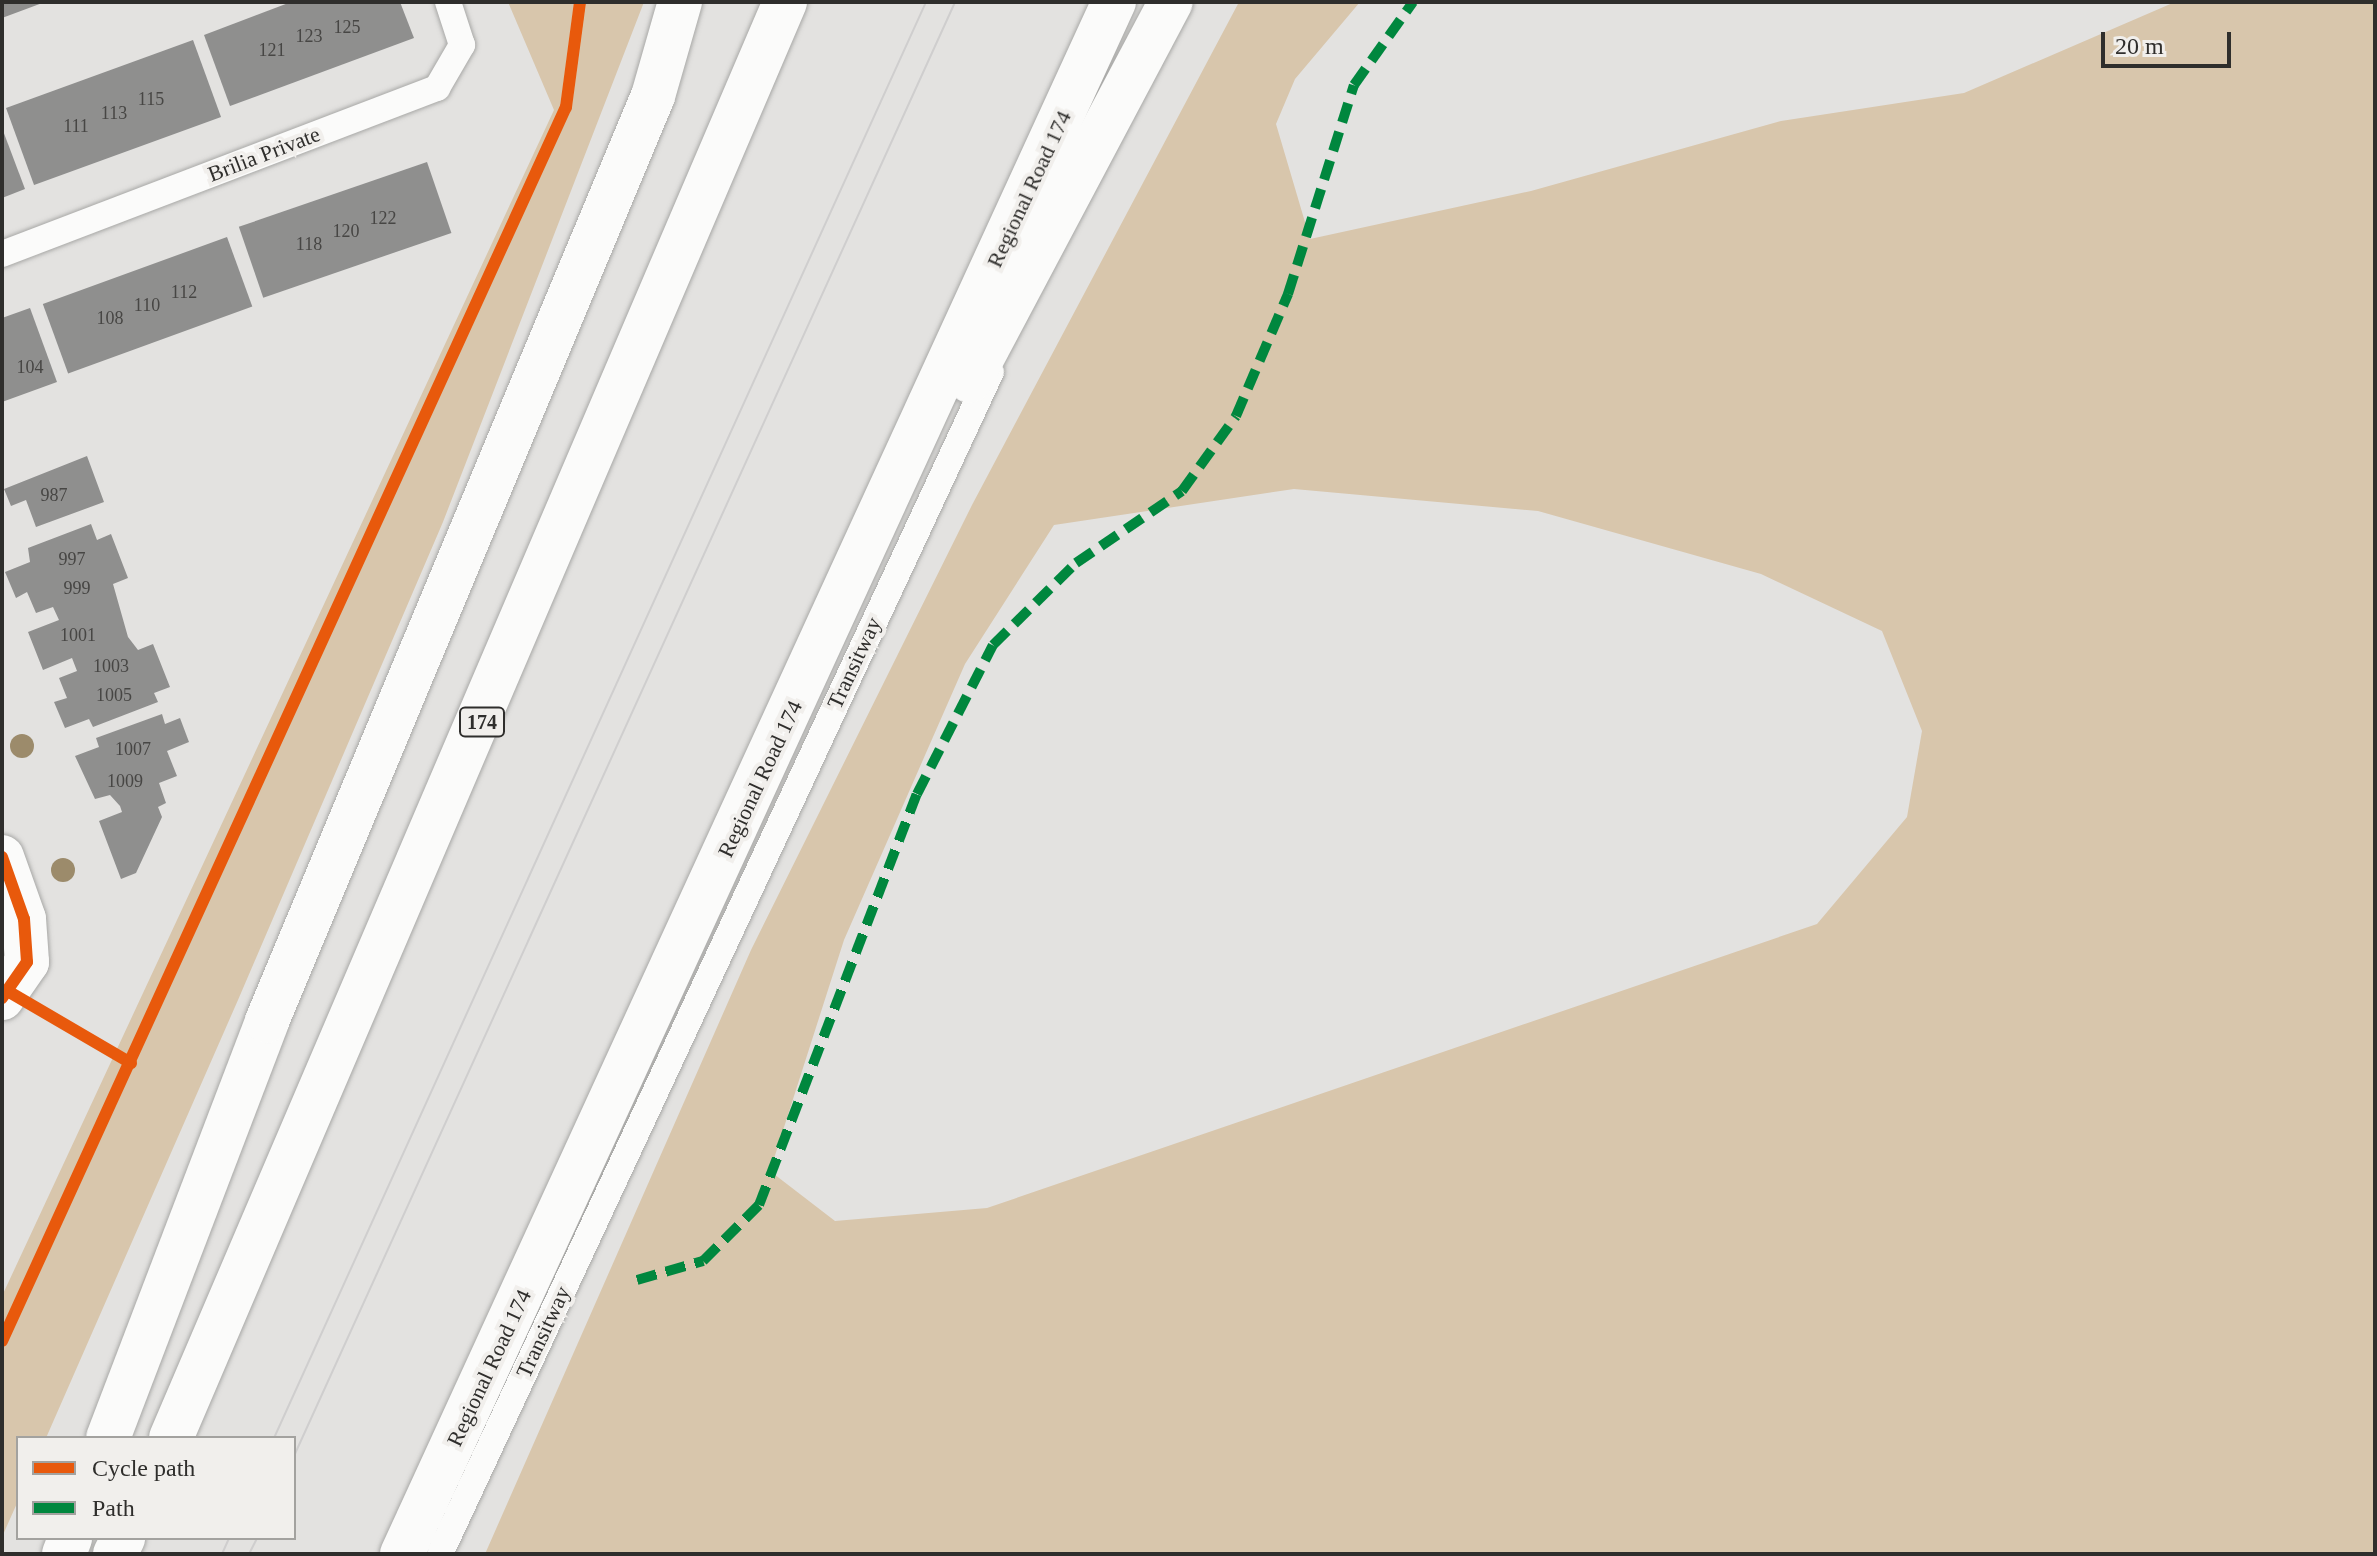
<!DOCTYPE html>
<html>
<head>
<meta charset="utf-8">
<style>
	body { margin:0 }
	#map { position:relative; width:2377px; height:1556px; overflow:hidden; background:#e3e2e0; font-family:"Times New Roman",serif }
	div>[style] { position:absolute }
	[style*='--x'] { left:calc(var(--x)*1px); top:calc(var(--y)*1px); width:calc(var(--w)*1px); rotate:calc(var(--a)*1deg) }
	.green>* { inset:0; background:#d8c6ac }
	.building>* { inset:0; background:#8f8f8e; transform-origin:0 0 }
	.roads { filter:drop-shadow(0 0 2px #a8a8a6) drop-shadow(0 0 2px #a8a8a6) }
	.lane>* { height:26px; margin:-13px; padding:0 13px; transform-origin:13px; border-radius:13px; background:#fbfbfa }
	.street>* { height:44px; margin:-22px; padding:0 22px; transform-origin:22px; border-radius:22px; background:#fbfbfa }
	.highway>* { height:44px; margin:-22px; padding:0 22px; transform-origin:22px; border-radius:22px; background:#fbfbfa }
	.tram>* { height:2px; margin:-1px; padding:0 1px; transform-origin:1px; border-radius:1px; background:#cfcece }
	.quiet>* { height:10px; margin-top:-5px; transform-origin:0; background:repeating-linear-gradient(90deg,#00873e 0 20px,transparent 0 30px) }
	.cycleway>* { height:12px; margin:-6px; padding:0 6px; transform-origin:6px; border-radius:6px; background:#e8590c }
	.trees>* { width:24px; height:24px; margin:-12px; border-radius:50%; background:#9c8b6b }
	span { translate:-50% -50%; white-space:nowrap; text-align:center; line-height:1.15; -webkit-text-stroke:8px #f1efec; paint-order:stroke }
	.number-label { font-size:18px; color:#474644 }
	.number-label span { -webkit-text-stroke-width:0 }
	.shield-label span { padding:2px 6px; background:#f1efec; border:2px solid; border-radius:6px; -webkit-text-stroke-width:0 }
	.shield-label { font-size:20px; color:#2f2e2c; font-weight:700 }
	.street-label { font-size:22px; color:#2f2e2c }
	.frame { position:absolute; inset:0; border:4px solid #2f2e2c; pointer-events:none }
	.legend { position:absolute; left:16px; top:1436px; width:280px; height:104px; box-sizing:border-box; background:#f1efec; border:2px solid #a3a29f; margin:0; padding:10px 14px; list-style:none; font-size:24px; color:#2f2e2c }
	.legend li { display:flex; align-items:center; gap:16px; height:40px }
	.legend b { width:40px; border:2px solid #a3a29f }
	.scale { position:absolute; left:2101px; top:32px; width:130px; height:36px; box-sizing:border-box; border:4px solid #2f2e2c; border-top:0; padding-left:10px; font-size:24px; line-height:28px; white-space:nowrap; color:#2f2e2c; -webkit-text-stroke:6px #f1efec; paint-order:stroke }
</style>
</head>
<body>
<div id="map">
	<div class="green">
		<div style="clip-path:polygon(508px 2px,644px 2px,443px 522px,238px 1000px,46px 1438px,18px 1438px,18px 1501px,2px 1537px,2px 1296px,554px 110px)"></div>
		<div style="clip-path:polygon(evenodd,1239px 2px,1360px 2px,1295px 79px,1276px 124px,1310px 239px,1531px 191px,1781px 121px,1964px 93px,2175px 2px,2375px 2px,2375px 1554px,485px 1554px,751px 950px,972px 505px,1239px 2px,1294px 489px,1538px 511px,1761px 574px,1882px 631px,1922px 731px,1907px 817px,1817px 924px,987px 1208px,835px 1221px,770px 1171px,844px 940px,965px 664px,1054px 525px,1294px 489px)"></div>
	</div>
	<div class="building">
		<div style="clip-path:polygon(2px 2px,45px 2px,2px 18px)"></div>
		<div style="clip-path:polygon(291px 2px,400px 2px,414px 38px,230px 106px,204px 35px)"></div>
		<div style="left:193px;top:40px;width:82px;height:199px;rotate:70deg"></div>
		<div style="clip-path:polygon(2px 128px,25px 189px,2px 198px)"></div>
		<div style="left:427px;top:162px;width:75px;height:199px;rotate:71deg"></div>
		<div style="left:227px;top:237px;width:74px;height:196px;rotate:70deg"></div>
		<div style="clip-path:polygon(30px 308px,57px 382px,2px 402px,2px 318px)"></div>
		<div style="clip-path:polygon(87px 456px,104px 502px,36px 527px,26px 500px,11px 506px,4px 489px)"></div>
		<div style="clip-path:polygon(91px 524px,97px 540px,111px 534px,128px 578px,113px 584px,128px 637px,138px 650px,153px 644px,170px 687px,154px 693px,158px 702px,93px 727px,89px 719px,65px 728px,54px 702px,67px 698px,59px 678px,77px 671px,72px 658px,43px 670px,28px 632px,59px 620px,53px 607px,36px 613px,27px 592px,16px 598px,5px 572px,30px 562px,28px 548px)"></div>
		<div style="clip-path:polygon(162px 714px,165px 724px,180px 718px,189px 742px,167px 751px,177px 776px,159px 783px,166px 803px,158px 807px,162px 817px,136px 873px,121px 879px,99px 821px,122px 812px,120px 806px,110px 795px,95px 799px,75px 756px,99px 747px,96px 738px)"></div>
	</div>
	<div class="roads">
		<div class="lane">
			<div style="--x:2;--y:254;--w:466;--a:-20.9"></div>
			<div style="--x:437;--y:88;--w:50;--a:-59.8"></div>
			<div style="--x:462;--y:45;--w:45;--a:-108"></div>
			<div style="--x:440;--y:1554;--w:1304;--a:-65.01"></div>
		</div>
		<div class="street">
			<div style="--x:2;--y:857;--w:66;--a:70.5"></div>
			<div style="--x:24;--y:919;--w:43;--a:86"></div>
			<div style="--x:27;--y:962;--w:44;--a:124.8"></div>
		</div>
		<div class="highway">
			<div style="--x:970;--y:381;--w:429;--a:-62.1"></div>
			<div style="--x:108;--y:1438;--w:446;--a:-69.1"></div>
			<div style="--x:267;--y:1021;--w:1002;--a:-67.35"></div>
			<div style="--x:653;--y:96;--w:98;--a:-74"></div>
			<div style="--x:171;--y:1438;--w:1562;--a:-66.85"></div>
			<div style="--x:64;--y:1554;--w:17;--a:-69"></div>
			<div style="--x:115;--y:1554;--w:18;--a:-63"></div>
			<div style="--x:402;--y:1554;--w:1708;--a:-65.36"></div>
		</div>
	</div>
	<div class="tram">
		<div style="--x:274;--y:1438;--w:1577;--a:-65.58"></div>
		<div style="--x:294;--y:1456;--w:1597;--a:-65.55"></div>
		<div style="--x:222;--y:1554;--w:17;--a:-66"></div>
		<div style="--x:249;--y:1554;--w:18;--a:-63"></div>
	</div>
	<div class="quiet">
		<div style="--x:637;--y:1280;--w:69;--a:-16.1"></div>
		<div style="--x:703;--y:1261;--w:79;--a:-45"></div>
		<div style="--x:759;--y:1205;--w:440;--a:-69"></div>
		<div style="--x:917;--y:794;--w:167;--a:-63"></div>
		<div style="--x:993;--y:645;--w:117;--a:-44.7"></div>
		<div style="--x:1076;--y:563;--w:128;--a:-34.2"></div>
		<div style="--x:1182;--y:491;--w:92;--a:-54.2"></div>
		<div style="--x:1236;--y:416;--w:133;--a:-66.9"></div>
		<div style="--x:1288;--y:294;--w:219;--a:-72.5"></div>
		<div style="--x:1354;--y:85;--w:102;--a:-54.6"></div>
	</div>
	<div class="cycleway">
		<div style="--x:2;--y:857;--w:66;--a:70.5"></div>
		<div style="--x:24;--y:919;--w:43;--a:86"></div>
		<div style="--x:27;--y:962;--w:44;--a:124.8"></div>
		<div style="--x:11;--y:993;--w:139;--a:30.3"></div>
		<div style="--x:2;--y:1341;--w:1357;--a:-65.44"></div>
		<div style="--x:566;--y:107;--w:106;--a:-82.4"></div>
	</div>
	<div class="trees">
		<div style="left:22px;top:746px"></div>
		<div style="left:63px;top:870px"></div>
	</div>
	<div class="number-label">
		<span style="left:347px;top:27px">125</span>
		<span style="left:309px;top:36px">123</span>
		<span style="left:272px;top:50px">121</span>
		<span style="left:151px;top:99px">115</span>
		<span style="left:114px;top:113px">113</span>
		<span style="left:76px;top:126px">111</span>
		<span style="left:383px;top:218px">122</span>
		<span style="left:346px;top:231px">120</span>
		<span style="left:309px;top:244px">118</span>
		<span style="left:184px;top:292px">112</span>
		<span style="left:147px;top:305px">110</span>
		<span style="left:110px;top:318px">108</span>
		<span style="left:30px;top:367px">104</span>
		<span style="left:54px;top:495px">987</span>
		<span style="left:72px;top:559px">997</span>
		<span style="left:77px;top:588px">999</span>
		<span style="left:78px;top:635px">1001</span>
		<span style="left:111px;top:666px">1003</span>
		<span style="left:114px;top:695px">1005</span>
		<span style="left:133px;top:749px">1007</span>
		<span style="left:125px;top:781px">1009</span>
	</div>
	<div class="shield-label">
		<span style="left:482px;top:722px">174</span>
	</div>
	<div class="street-label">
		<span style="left:264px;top:154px;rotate:-21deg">Brilia Private</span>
		<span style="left:1029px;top:189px;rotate:-65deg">Regional Road 174</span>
		<span style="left:854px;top:663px;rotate:-65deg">Transitway</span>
		<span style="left:760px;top:779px;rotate:-65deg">Regional Road 174</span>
		<span style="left:543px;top:1332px;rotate:-65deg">Transitway</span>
		<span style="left:489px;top:1368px;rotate:-65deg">Regional Road 174</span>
	</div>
	<div class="frame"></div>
	<ul class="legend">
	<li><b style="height:10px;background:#e8590c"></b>Cycle path</li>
	<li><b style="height:10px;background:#00873e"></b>Path</li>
	</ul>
	<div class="scale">20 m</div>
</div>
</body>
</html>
